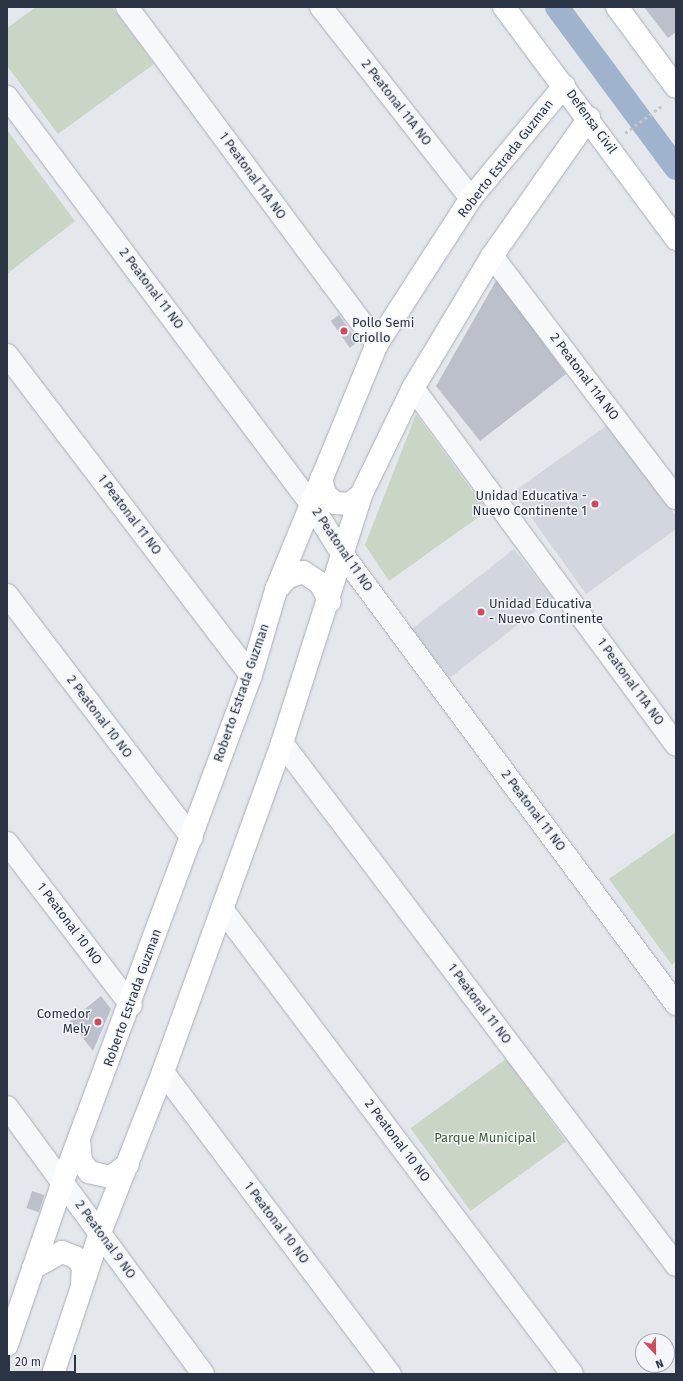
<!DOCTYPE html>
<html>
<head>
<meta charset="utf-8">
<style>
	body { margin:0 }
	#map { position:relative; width:683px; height:1381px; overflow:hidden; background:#e4e7ec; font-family:"Fira Sans",sans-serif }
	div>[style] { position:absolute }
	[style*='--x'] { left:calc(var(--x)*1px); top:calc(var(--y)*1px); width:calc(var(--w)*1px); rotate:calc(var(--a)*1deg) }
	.built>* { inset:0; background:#d2d6de; transform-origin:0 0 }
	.green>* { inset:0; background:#c9d6c5; transform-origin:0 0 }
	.canal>* { height:24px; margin:-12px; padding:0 12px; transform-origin:12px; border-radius:12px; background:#9fb4cc }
	.building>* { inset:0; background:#bbc0ca; transform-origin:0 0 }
	.path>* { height:2.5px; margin-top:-1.25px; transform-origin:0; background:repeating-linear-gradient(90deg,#c2c5cb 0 3px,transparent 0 6px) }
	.roads { filter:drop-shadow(0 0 1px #a9aeb7) drop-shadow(0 0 1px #a9aeb7) }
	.street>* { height:22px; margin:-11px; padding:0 11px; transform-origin:11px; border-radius:11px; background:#f7f8fa }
	.secondary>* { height:22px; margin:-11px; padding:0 11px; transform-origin:11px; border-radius:11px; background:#fff }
	.dots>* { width:11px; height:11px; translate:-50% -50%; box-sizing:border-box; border:2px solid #f4f6f9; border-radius:50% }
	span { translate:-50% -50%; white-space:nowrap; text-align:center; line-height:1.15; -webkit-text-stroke:3px #f4f6f9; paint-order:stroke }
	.street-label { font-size:13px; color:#2b3445 }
	.poi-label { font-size:13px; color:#2b3445 }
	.left { translate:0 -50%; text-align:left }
	.right { translate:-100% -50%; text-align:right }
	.park-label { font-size:13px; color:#3f6138 }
	.frame { position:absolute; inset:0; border:8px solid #2b3445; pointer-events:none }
	.north { position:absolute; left:635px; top:1333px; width:40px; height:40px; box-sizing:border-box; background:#f4f6f9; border:1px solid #a4a8b1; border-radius:50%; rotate:158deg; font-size:11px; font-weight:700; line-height:16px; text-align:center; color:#2b3445 }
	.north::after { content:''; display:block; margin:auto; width:14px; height:18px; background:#d1495b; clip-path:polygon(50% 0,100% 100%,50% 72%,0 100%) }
	.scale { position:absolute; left:8px; top:1355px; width:68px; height:18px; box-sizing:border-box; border:2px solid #2b3445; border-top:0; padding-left:5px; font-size:12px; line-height:14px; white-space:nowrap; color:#2b3445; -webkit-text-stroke:3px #f4f6f9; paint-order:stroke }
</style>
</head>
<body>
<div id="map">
	<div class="built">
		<div style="clip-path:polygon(609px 424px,676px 516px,676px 529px,586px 594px,513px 492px)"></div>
		<div style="left:514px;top:549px;width:62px;height:130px;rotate:52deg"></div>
	</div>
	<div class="green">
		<div style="clip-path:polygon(36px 7px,112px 7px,154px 64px,58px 134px,7px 66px,7px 28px)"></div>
		<div style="clip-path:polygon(7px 130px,75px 221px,7px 274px)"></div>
		<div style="clip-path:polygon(416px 414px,487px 511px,389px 581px,365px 545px)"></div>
		<div style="clip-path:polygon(676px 832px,676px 961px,672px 965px,609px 879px)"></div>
		<div style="left:506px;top:1059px;width:102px;height:118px;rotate:54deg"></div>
	</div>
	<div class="canal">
		<div style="--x:557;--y:7;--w:200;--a:53.5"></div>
	</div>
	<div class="building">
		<div style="clip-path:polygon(644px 7px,676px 7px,676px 32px,668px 38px)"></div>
		<div style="clip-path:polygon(497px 279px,566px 374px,480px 441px,436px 386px)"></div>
		<div style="left:339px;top:315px;width:33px;height:10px;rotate:55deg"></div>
		<div style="clip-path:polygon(101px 996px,111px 1009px,93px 1051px,70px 1021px)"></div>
		<div style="left:32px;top:1191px;width:13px;height:18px;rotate:18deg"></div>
	</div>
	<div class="path">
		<div style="--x:625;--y:133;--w:47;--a:-36.4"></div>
	</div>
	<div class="roads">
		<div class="street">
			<div style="--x:127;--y:7;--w:420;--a:53.4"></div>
			<div style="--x:321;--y:7;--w:243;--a:51.9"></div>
			<div style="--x:7;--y:97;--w:508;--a:53.24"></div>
			<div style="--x:311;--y:504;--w:60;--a:57.9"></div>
			<div style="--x:343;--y:555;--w:559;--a:53.44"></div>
			<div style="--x:492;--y:256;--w:304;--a:52.8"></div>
			<div style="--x:7;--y:355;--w:402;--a:52.7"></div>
			<div style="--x:413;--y:388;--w:443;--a:53.6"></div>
			<div style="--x:7;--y:595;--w:305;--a:52.7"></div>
			<div style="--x:282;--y:743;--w:654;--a:52.95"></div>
			<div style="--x:7;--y:843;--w:204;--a:52.6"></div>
			<div style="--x:222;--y:909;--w:582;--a:53.03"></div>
			<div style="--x:163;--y:1072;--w:378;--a:53.1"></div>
			<div style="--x:7;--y:1107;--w:331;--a:53.7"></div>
		</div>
		<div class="secondary">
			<div style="--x:504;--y:7;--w:289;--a:53.4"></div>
			<div style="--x:617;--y:7;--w:99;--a:53.6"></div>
			<div style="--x:321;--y:479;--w:16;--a:75"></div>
			<div style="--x:325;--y:494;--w:13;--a:42"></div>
			<div style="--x:335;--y:503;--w:14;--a:4"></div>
			<div style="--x:349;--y:504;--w:15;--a:-37"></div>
			<div style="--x:276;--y:590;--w:18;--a:-47"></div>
			<div style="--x:288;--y:577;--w:16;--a:-18"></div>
			<div style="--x:303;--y:572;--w:20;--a:33"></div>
			<div style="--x:320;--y:583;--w:21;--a:62"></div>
			<div style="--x:79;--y:1139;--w:22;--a:85"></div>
			<div style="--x:81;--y:1161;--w:14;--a:54"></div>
			<div style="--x:89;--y:1172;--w:23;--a:13"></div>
			<div style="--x:111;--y:1177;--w:21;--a:-37"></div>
			<div style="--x:33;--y:1268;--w:33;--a:-29"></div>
			<div style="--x:62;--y:1252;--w:14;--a:21"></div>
			<div style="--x:75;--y:1257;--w:12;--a:48"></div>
			<div style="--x:83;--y:1266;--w:18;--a:93"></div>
			<div style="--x:7;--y:1345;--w:173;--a:-71.1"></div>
			<div style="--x:63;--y:1181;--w:540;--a:-69.62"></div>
			<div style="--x:251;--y:675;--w:89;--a:-73.6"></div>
			<div style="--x:276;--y:590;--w:266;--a:-67.7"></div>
			<div style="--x:377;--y:344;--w:174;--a:-57.2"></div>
			<div style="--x:471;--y:198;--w:146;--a:-50.3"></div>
			<div style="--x:53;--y:1374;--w:149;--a:-71.6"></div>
			<div style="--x:100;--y:1233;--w:173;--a:-68.6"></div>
			<div style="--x:163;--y:1072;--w:350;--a:-70.1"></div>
			<div style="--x:282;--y:743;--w:260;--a:-72.3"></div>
			<div style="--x:361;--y:495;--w:119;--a:-64.1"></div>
			<div style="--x:413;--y:388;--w:154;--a:-59.1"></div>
			<div style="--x:492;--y:256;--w:169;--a:-54.9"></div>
		</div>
	</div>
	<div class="dots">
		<div style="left:344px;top:331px;background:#d1495b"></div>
		<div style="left:595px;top:504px;background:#d1495b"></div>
		<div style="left:481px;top:612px;background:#d1495b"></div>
		<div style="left:98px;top:1022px;background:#d1495b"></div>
	</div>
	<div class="street-label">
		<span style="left:396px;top:103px;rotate:52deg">2 Peatonal 11A NO</span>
		<span style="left:591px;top:122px;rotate:54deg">Defensa Civil</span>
		<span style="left:506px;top:159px;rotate:-52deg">Roberto Estrada Guzman</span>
		<span style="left:252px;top:176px;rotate:54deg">1 Peatonal 11A NO</span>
		<span style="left:151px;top:289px;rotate:53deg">2 Peatonal 11 NO</span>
		<span style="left:584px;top:377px;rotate:53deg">2 Peatonal 11A NO</span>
		<span style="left:129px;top:515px;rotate:53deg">1 Peatonal 11 NO</span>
		<span style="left:342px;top:550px;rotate:56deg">2 Peatonal 11 NO</span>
		<span style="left:630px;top:682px;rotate:54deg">1 Peatonal 11A NO</span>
		<span style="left:242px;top:693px;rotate:-71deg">Roberto Estrada Guzman</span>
		<span style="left:99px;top:717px;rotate:53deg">2 Peatonal 10 NO</span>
		<span style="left:533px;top:811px;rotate:53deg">2 Peatonal 11 NO</span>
		<span style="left:69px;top:924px;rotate:53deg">1 Peatonal 10 NO</span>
		<span style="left:133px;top:998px;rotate:-70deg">Roberto Estrada Guzman</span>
		<span style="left:479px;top:1004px;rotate:53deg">1 Peatonal 11 NO</span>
		<span style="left:397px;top:1141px;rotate:53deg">2 Peatonal 10 NO</span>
		<span style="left:276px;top:1223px;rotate:53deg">1 Peatonal 10 NO</span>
		<span style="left:105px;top:1240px;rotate:54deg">2 Peatonal 9 NO</span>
	</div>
	<div class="poi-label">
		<span class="left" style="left:352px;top:331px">Pollo Semi<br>Criollo</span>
		<span class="right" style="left:587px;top:504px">Unidad Educativa -<br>Nuevo Continente 1</span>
		<span class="left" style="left:489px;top:612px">Unidad Educativa<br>- Nuevo Continente</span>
		<span class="right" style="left:90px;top:1022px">Comedor<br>Mely</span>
	</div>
	<div class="park-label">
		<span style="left:485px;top:1138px">Parque Municipal</span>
	</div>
	<div class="frame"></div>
	<div class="north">N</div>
	<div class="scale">20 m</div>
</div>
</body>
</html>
